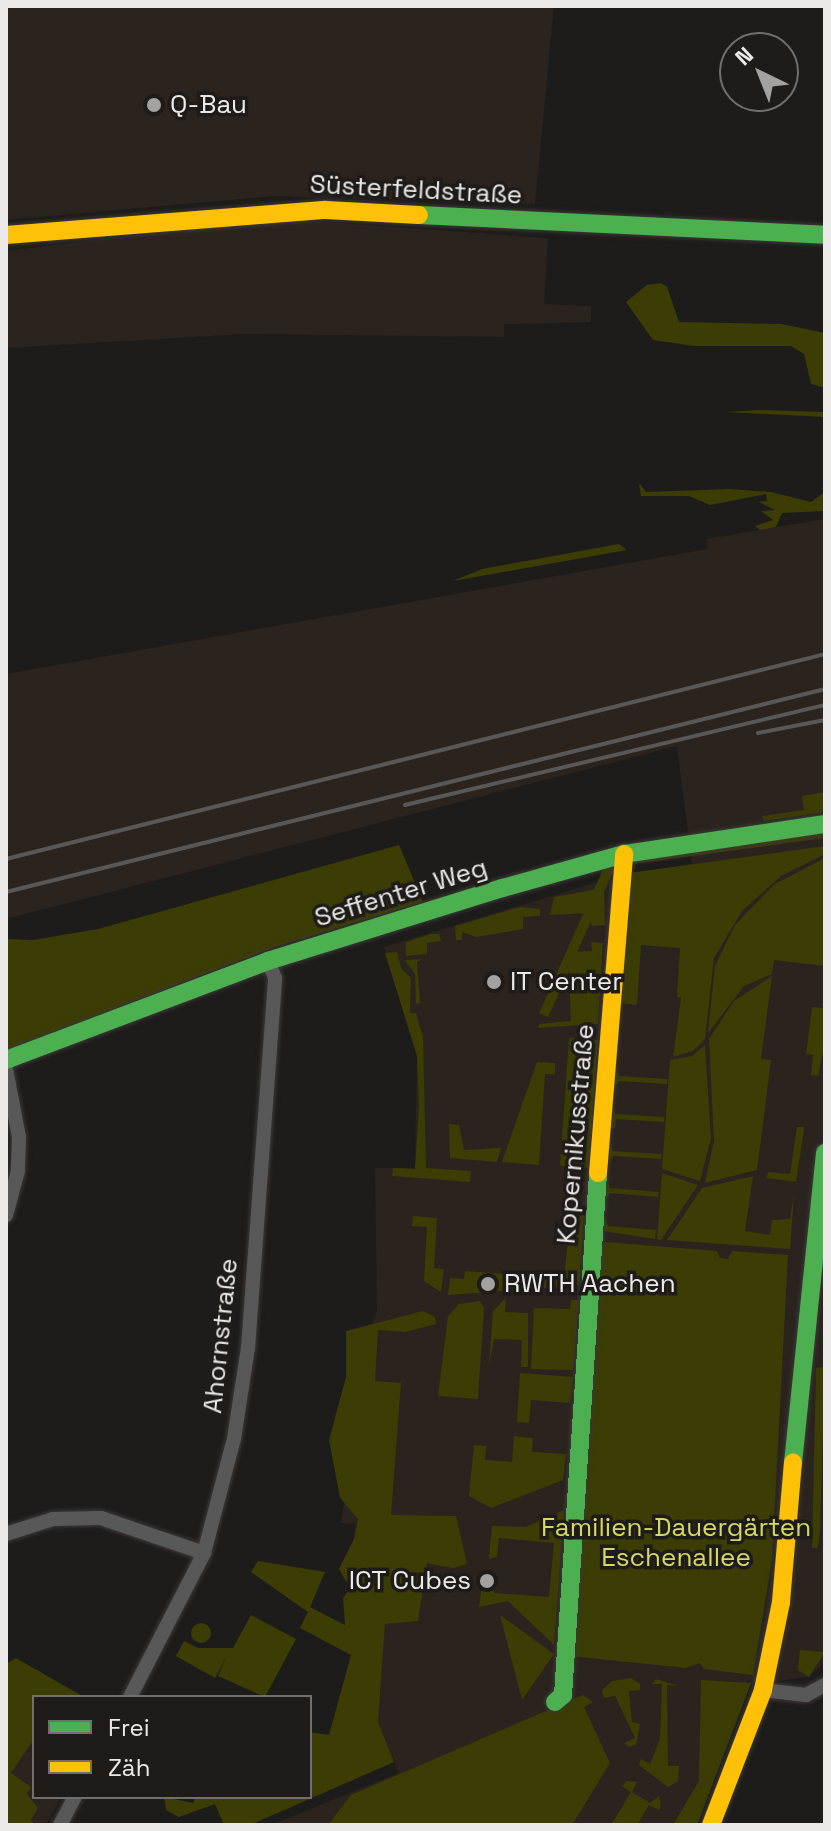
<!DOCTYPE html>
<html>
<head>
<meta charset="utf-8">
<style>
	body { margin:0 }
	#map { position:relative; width:831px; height:1831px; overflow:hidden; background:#1e1c1a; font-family:"Space Grotesk",sans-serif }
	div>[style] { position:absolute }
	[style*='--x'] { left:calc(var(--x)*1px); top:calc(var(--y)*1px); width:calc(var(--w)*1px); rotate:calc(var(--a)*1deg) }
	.built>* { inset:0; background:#2b231e }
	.green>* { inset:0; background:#3c3d04; transform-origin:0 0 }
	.round { border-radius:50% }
	.roads { filter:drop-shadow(0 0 2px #3a3938) drop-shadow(0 0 2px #3a3938) }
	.street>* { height:14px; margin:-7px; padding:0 7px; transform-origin:7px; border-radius:7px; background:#595858 }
	.fast>* { height:18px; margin:-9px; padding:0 9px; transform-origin:9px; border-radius:9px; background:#4caf50 }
	.slow>* { height:18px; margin:-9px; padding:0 9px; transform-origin:9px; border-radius:9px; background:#ffc107 }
	.rail>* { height:4px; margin:-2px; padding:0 2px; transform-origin:2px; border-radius:2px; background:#5a5856 }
	.dots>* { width:22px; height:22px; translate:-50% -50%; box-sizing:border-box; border:4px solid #1f1b19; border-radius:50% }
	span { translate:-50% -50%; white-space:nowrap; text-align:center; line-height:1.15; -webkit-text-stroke:7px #1f1b19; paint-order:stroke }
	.poi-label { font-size:26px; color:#eceae8 }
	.left { translate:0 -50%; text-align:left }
	.right { translate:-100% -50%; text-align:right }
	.street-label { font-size:26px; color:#eceae8 }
	.park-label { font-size:26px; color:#d4d962 }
	.frame { position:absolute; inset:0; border:8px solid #eceae8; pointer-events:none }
	.legend { position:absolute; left:32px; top:1695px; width:280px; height:104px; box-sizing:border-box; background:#1f1b19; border:2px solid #716e6c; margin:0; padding:10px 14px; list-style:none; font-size:24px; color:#eceae8 }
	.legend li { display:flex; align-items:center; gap:16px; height:40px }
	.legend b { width:40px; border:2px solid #716e6c }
	.north { position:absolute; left:719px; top:32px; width:80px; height:80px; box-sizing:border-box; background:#1f1b19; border:2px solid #716e6c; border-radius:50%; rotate:317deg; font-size:22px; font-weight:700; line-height:32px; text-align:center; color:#eceae8 }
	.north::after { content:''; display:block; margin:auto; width:28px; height:36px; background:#a4a2a0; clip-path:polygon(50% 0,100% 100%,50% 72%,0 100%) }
</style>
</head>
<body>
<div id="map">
	<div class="built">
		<div style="clip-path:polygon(6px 6px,554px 6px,535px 204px,275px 196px,6px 220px)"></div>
		<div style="clip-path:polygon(309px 221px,548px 238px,544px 304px,591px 306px,591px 322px,504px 324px,504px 337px,244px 334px,6px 348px,6px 251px,208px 226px)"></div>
		<div style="clip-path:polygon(evenodd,825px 519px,825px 1661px,809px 1677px,751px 1684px,697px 1825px,271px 1825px,399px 1773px,378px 1722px,389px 1564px,351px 1561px,355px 1524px,341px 1523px,369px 1333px,377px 1310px,375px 1168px,415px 1168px,417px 1056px,384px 947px,620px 875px,692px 864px,677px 746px,6px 919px,6px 674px,708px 549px,706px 539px,825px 519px,732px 1251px,788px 1256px,692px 1662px,720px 1258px,728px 1259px,732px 1251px)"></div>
		<div style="clip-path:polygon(6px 1701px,34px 1719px,34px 1797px,61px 1797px,46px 1825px,6px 1825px)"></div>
	</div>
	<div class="green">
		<div style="clip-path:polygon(661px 283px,667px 287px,679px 322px,781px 324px,825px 333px,825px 388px,811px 384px,804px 354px,791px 346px,694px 346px,653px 340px,626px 302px,647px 285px)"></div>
		<div style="clip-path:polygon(759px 410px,825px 412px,825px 417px,726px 412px)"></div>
		<div style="clip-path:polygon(639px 483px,646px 492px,730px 489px,771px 492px,811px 502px,825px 492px,825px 511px,782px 513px,776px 527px,760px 530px,755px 526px,773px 520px,761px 511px,775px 510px,759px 502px,731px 505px,767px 501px,766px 494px,710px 505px,689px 496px,641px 496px)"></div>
		<div style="clip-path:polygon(619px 544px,627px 550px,453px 581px,482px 569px)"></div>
		<div style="clip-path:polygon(825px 792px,825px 812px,763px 821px,762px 816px,804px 810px,802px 796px)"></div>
		<div style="clip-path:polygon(825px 831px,825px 838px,633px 864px,637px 860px)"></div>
		<div style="clip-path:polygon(399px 845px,423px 902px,275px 947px,6px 1050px,6px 939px,33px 940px,98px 929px)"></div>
		<div style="clip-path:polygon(825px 846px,825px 854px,781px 876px,742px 911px,714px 958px,705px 1039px,693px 1051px,673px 1057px,681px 998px,677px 997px,680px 948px,641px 945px,637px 1005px,621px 1003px,629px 873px)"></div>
		<div style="clip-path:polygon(825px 858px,825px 966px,774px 960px,772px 974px,744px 986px,708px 1033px,715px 966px,735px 925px,775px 884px)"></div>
		<div style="left:605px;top:865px;width:10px;height:162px;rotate:24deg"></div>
		<div style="clip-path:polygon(604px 888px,605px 925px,592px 926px,589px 913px,550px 915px,554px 897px)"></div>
		<div style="clip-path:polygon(520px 907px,540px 909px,540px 916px,523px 917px,523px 929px,476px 937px,462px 932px,462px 940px,456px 940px,455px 926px)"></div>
		<div style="clip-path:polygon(431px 934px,439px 934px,441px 941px,427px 943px,427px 954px,406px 956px,406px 942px)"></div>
		<div style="clip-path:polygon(591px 942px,603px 943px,598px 1024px,538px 1028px,539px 1024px,571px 1021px,568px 952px,592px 951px)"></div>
		<div style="clip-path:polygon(397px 952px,401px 968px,411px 978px,410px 1013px,416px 1013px,423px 1037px,426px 1168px,471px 1171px,470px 1182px,392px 1176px,393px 1168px,415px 1169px,419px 1105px,417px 1056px,385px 953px)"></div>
		<div style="clip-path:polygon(423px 959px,417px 962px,420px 1003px,416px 1004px,415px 974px,405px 960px)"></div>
		<div style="clip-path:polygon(772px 976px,761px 1059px,771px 1060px,757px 1170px,705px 1183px,714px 1141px,709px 1039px,734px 1001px)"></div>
		<div style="clip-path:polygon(825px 994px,825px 1042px,818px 1076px,811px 1075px,813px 1055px,806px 1054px,812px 1007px,823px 1008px)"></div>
		<div style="left:598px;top:1040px;width:128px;height:29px;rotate:94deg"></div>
		<div style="clip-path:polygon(705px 1045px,711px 1138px,700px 1181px,662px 1169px,670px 1060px,692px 1056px)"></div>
		<div style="clip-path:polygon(537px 1062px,555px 1063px,555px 1074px,545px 1074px,539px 1165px,502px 1162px)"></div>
		<div style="clip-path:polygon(615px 1067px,619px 1076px,667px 1079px,667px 1084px,619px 1081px,614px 1089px)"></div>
		<div style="clip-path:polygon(612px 1107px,615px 1114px,664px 1117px,664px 1122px,616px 1119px,615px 1128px,610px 1128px)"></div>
		<div style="clip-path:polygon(807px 1109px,796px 1182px,766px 1178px,768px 1172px,790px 1174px,797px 1127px,804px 1127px)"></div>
		<div style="clip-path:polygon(449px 1124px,459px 1125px,464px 1150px,501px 1148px,497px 1162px,450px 1158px)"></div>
		<div style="clip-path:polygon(610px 1141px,613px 1151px,662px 1154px,661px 1159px,613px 1156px,608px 1165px)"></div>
		<div style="clip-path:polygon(662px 1173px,698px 1185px,661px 1240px,657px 1239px)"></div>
		<div style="clip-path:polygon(753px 1176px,745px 1231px,770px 1235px,772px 1220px,790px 1219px,794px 1194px,790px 1249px,667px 1240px,702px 1188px)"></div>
		<div style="clip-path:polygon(607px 1178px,610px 1188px,659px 1192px,658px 1197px,610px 1193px,605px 1202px)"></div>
		<div style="clip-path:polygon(584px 1212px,579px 1285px,448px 1295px,450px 1278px,464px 1279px,465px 1271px,564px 1278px,569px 1231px)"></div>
		<div style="clip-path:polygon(413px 1216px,437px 1218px,434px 1268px,444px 1269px,441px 1292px,424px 1281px,427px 1227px,412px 1226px)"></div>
		<div style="clip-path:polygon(604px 1217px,608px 1226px,656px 1230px,655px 1239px,602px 1231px)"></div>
		<div style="clip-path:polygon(605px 1242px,717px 1251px,720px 1258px,728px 1259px,732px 1251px,788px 1255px,772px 1560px,753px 1675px,704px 1669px,700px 1663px,686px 1668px,570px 1656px,600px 1247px)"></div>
		<div style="clip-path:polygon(506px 1298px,505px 1312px,528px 1313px,528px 1367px,521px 1367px,522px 1340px,494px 1339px,489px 1365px,493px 1311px)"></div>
		<div style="clip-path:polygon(571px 1300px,579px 1300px,573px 1370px,531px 1369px,534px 1308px,570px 1309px)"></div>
		<div style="clip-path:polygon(480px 1301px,484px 1308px,478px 1399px,438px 1396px,448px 1316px,459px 1304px)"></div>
		<div style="clip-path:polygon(423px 1311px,435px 1317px,436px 1324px,405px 1332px,378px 1330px,375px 1381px,401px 1383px,391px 1515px,456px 1516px,467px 1564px,453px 1568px,427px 1563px,418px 1621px,385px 1624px,378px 1722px,394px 1762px,250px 1825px,224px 1825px,215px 1804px,179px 1817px,166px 1810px,164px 1797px,193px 1803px,196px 1797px,310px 1797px,310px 1732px,329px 1735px,351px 1655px,300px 1628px,308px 1612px,251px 1572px,258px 1561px,325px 1572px,310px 1607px,345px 1625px,343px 1598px,350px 1588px,339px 1569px,355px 1537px,358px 1519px,340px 1498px,329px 1440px,346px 1377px,346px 1331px)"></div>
		<div style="clip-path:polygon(825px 1367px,820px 1529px,818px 1548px,812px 1548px,816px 1368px)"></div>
		<div style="clip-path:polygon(520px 1373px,573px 1377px,570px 1403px,531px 1400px,529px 1423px,517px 1422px)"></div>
		<div style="clip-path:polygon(514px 1436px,533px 1438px,532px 1452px,566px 1454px,563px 1480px,491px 1508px,469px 1496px,474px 1445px,486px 1446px,485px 1460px,512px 1462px)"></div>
		<div style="clip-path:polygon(564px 1510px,554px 1645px,508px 1601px,479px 1607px,482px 1585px,495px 1581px,494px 1593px,549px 1597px,554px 1543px,499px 1538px,497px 1557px,489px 1559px,492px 1526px,526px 1527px)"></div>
		<div style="clip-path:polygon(251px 1615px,296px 1639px,265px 1697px,218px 1676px,226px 1658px,215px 1678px,176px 1656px,184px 1641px,198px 1648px,233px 1648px)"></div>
		<div style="clip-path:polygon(500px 1615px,554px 1654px,522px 1700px)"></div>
		<div class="round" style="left:191px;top:1623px;width:20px;height:20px"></div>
		<div style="clip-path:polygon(800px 1650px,825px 1652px,809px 1677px,798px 1670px)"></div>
		<div style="clip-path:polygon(16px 1658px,84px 1697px,34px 1697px,34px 1739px,11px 1773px,31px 1787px,27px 1794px,38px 1808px,31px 1820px,35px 1825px,6px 1825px,6px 1664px)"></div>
		<div style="clip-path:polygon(631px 1678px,640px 1684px,640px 1690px,629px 1691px,632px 1722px,640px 1724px,636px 1745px,629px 1747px,624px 1743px,635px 1738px,615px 1696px,604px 1698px,602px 1690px,612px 1681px)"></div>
		<div style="clip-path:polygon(656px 1679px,678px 1686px,667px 1685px,668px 1766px,679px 1766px,678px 1781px,668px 1787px,639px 1765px,641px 1759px,650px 1764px,660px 1739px,662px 1684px,652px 1684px)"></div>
		<div style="clip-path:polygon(701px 1680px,751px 1683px,697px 1825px,673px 1825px,699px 1781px)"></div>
		<div style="clip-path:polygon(583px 1695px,593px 1702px,584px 1707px,610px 1763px,572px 1825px,328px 1825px,351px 1795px)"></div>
		<div style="clip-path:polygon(627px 1781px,637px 1782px,632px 1792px,650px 1803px,659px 1796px,661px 1805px,659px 1810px,649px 1805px,637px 1825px,611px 1825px,631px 1792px,622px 1786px)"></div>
	</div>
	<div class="roads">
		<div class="street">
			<div style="--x:6;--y:1069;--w:69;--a:79.2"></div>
			<div style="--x:19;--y:1137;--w:34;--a:92"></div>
			<div style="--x:18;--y:1171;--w:46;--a:105.3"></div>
			<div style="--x:6;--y:1534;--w:49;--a:-17.7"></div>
			<div style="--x:53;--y:1519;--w:48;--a:-1.2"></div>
			<div style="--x:101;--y:1518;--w:109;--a:18.8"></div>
			<div style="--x:763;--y:1690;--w:43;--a:6.6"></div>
			<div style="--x:806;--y:1695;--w:21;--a:-28"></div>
			<div style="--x:130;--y:1697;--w:162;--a:-62.8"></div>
			<div style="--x:204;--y:1553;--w:118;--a:-75.3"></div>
			<div style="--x:234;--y:1439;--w:92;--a:-81.3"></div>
			<div style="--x:248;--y:1348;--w:371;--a:-85.8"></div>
			<div style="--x:275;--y:978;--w:18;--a:-112"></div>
			<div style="--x:60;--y:1825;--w:32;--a:-62"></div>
		</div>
		<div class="fast">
			<div style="--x:419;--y:215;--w:406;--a:2.8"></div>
			<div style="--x:6;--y:1060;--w:280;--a:-20.7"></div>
			<div style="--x:268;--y:961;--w:246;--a:-17.3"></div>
			<div style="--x:503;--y:888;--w:126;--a:-15.7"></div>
			<div style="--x:624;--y:854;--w:203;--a:-8.5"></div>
			<div style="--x:793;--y:1463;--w:312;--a:-84.1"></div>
			<div style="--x:555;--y:1702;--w:11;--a:-41"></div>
			<div style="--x:563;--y:1695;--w:523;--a:-86.16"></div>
		</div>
		<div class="slow">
			<div style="--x:6;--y:235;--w:321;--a:-4.5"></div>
			<div style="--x:326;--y:210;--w:93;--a:3.1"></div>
			<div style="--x:598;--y:1173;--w:320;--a:-85.3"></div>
			<div style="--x:711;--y:1825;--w:145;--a:-68.9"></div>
			<div style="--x:763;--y:1690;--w:90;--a:-78.4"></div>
			<div style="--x:781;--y:1602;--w:140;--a:-85.1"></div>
		</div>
	</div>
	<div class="rail">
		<div style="--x:758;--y:733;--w:68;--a:-11"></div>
		<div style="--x:405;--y:805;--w:432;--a:-13.4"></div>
		<div style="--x:6;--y:859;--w:844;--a:-14.05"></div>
		<div style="--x:6;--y:892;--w:844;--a:-13.92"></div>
	</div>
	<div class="dots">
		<div style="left:154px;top:105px;background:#a4a2a0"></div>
		<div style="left:494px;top:982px;background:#a4a2a0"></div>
		<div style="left:488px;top:1284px;background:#a4a2a0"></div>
		<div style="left:487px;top:1581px;background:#a4a2a0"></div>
	</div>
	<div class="poi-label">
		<span class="left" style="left:170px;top:105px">Q-Bau</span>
		<span class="left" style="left:510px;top:982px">IT Center</span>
		<span class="left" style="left:504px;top:1284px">RWTH Aachen</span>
		<span class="right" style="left:471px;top:1581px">ICT Cubes</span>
	</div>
	<div class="street-label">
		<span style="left:416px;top:190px;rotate:3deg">Süsterfeldstraße</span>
		<span style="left:401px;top:893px;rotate:-17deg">Seffenter Weg</span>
		<span style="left:576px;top:1134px;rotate:-85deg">Kopernikusstraße</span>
		<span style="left:221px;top:1336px;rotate:-84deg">Ahornstraße</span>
	</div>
	<div class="park-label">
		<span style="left:676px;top:1543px">Familien-Dauergärten<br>Eschenallee</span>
	</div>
	<div class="frame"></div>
	<ul class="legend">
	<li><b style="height:10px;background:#4caf50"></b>Frei</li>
	<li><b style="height:10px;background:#ffc107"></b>Zäh</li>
	</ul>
	<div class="north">N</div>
</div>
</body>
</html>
